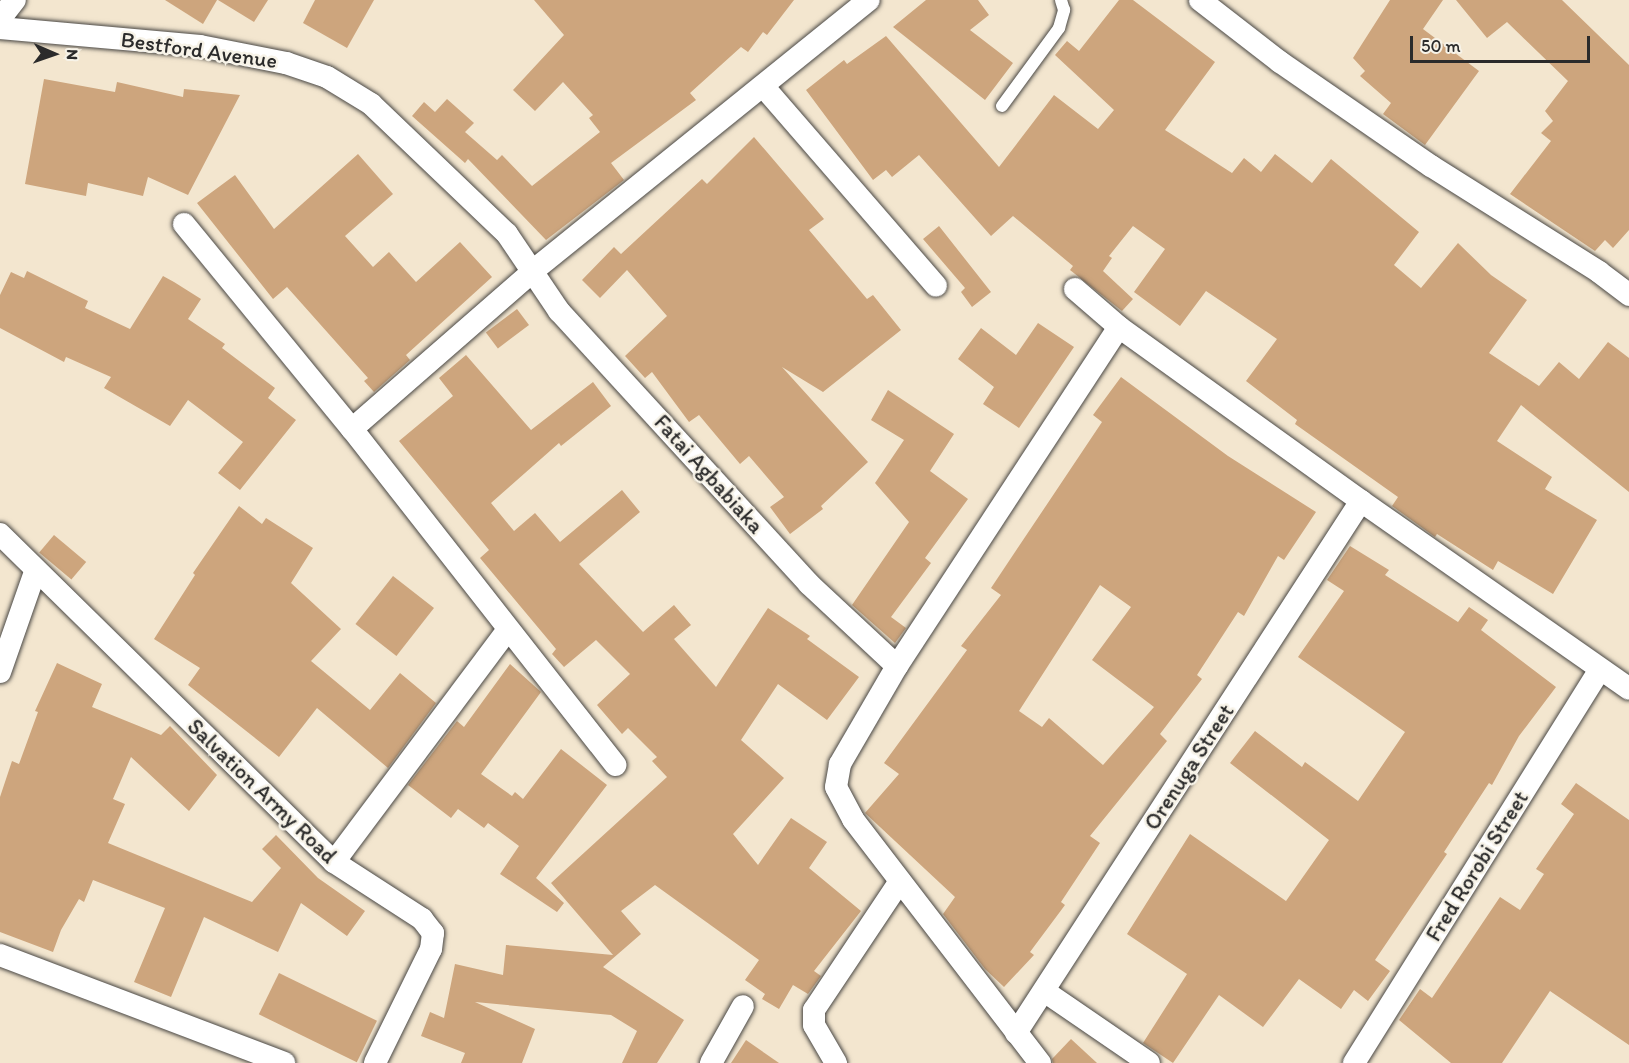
<!DOCTYPE html>
<html>
<head>
<meta charset="utf-8">
<style>
	body { margin:0 }
	#map { position:relative; width:1629px; height:1063px; overflow:hidden; background:#f3e6cf; font-family:Itim,sans-serif }
	div>[style] { position:absolute }
	[style*='--x'] { left:calc(var(--x)*1px); top:calc(var(--y)*1px); width:calc(var(--w)*1px); rotate:calc(var(--a)*1deg) }
	.building>* { inset:0; background:#cda57d; transform-origin:0 0 }
	.roads { filter:drop-shadow(0 0 2px #494744) drop-shadow(0 0 2px #494744) }
	.lane>* { height:12px; margin:-6px; padding:0 6px; transform-origin:6px; border-radius:6px; background:#fff }
	.street>* { height:22px; margin:-11px; padding:0 11px; transform-origin:11px; border-radius:11px; background:#fff }
	span { translate:-50% -50%; white-space:nowrap; text-align:center; line-height:1.15; -webkit-text-stroke:5px #f7f3e8; paint-order:stroke }
	.street-label { font-size:22px; color:#2b2b2b }
	.north { position:absolute; left:24px; top:24px; width:60px; height:60px; -webkit-text-stroke:4px #f7f3e8; paint-order:stroke; rotate:92deg; font-size:16px; font-weight:700; line-height:24px; text-align:center; color:#2b2b2b }
	.north::after { content:''; display:block; margin:auto; width:21px; height:27px; background:#2b2b2b; clip-path:polygon(50% 0,100% 100%,50% 72%,0 100%) }
	.scale { position:absolute; left:1410px; top:36px; width:180px; height:27px; box-sizing:border-box; border:3px solid #2b2b2b; border-top:0; padding-left:8px; font-size:18px; line-height:21px; white-space:nowrap; color:#2b2b2b; -webkit-text-stroke:4px #f7f3e8; paint-order:stroke }
</style>
</head>
<body>
<div id="map">
	<div class="building">
		<div style="clip-path:polygon(165px 0,217px 0,203px 24px)"></div>
		<div style="clip-path:polygon(218px 0,268px 0,254px 22px)"></div>
		<div style="clip-path:polygon(315px 0,374px 0,347px 48px,303px 23px)"></div>
		<div style="clip-path:polygon(534px 0,794px 0,767px 35px,763px 32px,748px 52px,741px 47px,690px 93px,696px 100px,611px 163px,624px 180px,546px 240px,468px 159px,465px 163px,412px 116px,424px 102px,435px 112px,447px 99px,474px 123px,465px 132px,497px 160px,502px 155px,532px 186px,600px 132px,589px 118px,593px 115px,563px 82px,535px 111px,513px 90px,564px 35px)"></div>
		<div style="clip-path:polygon(926px 0,978px 0,989px 15px,970px 30px,1013px 63px,985px 100px,893px 27px)"></div>
		<div style="clip-path:polygon(1119px 0,1133px 0,1215px 62px,1165px 130px,1232px 173px,1244px 158px,1261px 172px,1275px 154px,1312px 183px,1331px 159px,1419px 232px,1394px 265px,1421px 288px,1458px 243px,1491px 275px,1527px 300px,1489px 353px,1539px 386px,1559px 362px,1579px 379px,1608px 342px,1629px 358px,1629px 492px,1521px 405px,1497px 441px,1552px 477px,1545px 489px,1597px 520px,1553px 594px,1498px 561px,1493px 570px,1437px 534px,1435px 537px,1392px 506px,1398px 497px,1295px 424px,1297px 420px,1246px 381px,1277px 339px,1206px 291px,1180px 326px,1134px 292px,1165px 249px,1133px 226px,1109px 256px,1112px 258px,1103px 271px,1133px 299px,1122px 311px,1070px 270px,1073px 266px,1013px 216px,991px 236px,919px 155px,892px 177px,886px 170px,873px 180px,806px 90px,844px 60px,847px 64px,886px 36px,999px 167px,1054px 95px,1098px 129px,1114px 110px,1055px 55px,1067px 41px,1079px 51px)"></div>
		<div style="clip-path:polygon(1390px 0,1443px 0,1423px 29px,1479px 71px,1425px 145px,1383px 114px,1391px 103px,1360px 76px,1365px 71px,1353px 58px)"></div>
		<div style="clip-path:polygon(1456px 0,1562px 0,1629px 65px,1629px 230px,1613px 248px,1605px 240px,1595px 251px,1510px 194px,1551px 141px,1541px 133px,1553px 121px,1545px 111px,1568px 81px,1507px 22px,1487px 38px)"></div>
		<div style="clip-path:polygon(44px 79px,115px 92px,117px 82px,183px 97px,184px 89px,240px 95px,188px 195px,148px 177px,143px 196px,88px 183px,86px 196px,25px 184px)"></div>
		<div style="clip-path:polygon(754px 137px,824px 219px,809px 230px,867px 299px,873px 295px,901px 330px,823px 392px,782px 367px,868px 462px,821px 506px,823px 509px,790px 534px,770px 507px,784px 497px,749px 456px,740px 464px,699px 415px,689px 422px,652px 372px,645px 378px,625px 356px,667px 316px,627px 270px,600px 298px,582px 280px,614px 247px,621px 254px,702px 179px,707px 184px)"></div>
		<div style="clip-path:polygon(358px 154px,393px 194px,345px 236px,373px 267px,389px 252px,416px 282px,460px 242px,492px 277px,406px 355px,410px 360px,374px 392px,364px 381px,368px 378px,287px 287px,273px 299px,197px 203px,235px 175px,274px 229px)"></div>
		<div style="clip-path:polygon(939px 226px,991px 292px,972px 307px,961px 292px,965px 288px,923px 239px)"></div>
		<div style="clip-path:polygon(27px 271px,88px 301px,85px 308px,130px 329px,163px 276px,174px 282px,201px 299px,188px 319px,225px 344px,222px 348px,275px 388px,268px 398px,296px 420px,240px 490px,218px 473px,243px 442px,188px 400px,170px 426px,104px 388px,111px 377px,66px 357px,64px 362px,0 328px,0 295px,11px 272px,24px 278px)"></div>
		<div style="left:517px;top:309px;width:20px;height:39px;rotate:53deg"></div>
		<div style="clip-path:polygon(1038px 323px,1074px 347px,1019px 428px,983px 404px,994px 387px,958px 359px,981px 328px,1016px 355px)"></div>
		<div style="clip-path:polygon(466px 355px,531px 430px,593px 382px,611px 406px,561px 446px,559px 443px,491px 503px,514px 531px,535px 513px,560px 542px,622px 490px,640px 512px,579px 564px,643px 632px,674px 605px,691px 625px,674px 639px,716px 687px,768px 608px,810px 636px,807px 639px,859px 677px,827px 720px,778px 684px,741px 740px,784px 778px,733px 834px,758px 865px,791px 818px,827px 842px,809px 868px,861px 911px,814px 971px,821px 976px,808px 994px,793px 985px,779px 1009px,762px 999px,765px 994px,745px 980px,759px 960px,655px 885px,621px 911px,641px 934px,603px 967px,684px 1020px,657px 1063px,622px 1063px,637px 1031px,611px 1015px,475px 1002px,535px 1029px,522px 1063px,461px 1063px,465px 1053px,421px 1036px,430px 1012px,444px 1018px,455px 964px,503px 975px,506px 945px,613px 955px,551px 883px,667px 777px,652px 761px,657px 757px,628px 728px,622px 734px,597px 705px,630px 674px,596px 640px,564px 667px,552px 654px,556px 649px,480px 558px,489px 550px,399px 441px,453px 396px,439px 378px)"></div>
		<div style="clip-path:polygon(evenodd,1121px 377px,1228px 456px,1316px 512px,1284px 560px,1278px 556px,1244px 616px,1238px 612px,1197px 675px,1202px 679px,1160px 734px,1167px 741px,1090px 836px,1100px 843px,1061px 902px,1065px 905px,1030px 952px,1034px 955px,1004px 987px,985px 969px,943px 914px,955px 897px,865px 813px,899px 774px,884px 763px,967px 650px,961px 646px,1001px 595px,991px 588px,1102px 422px,1093px 415px,1121px 377px,1100px 585px,1131px 607px,1092px 660px,1154px 707px,1103px 765px,1049px 718px,1042px 727px,1019px 711px,1100px 585px)"></div>
		<div style="clip-path:polygon(888px 390px,954px 434px,930px 471px,968px 499px,925px 558px,931px 563px,891px 617px,906px 628px,895px 643px,852px 605px,909px 522px,875px 483px,904px 440px,871px 420px)"></div>
		<div style="clip-path:polygon(239px 506px,262px 524px,266px 518px,313px 548px,291px 583px,341px 629px,311px 661px,370px 710px,400px 673px,436px 703px,388px 768px,317px 708px,279px 757px,188px 685px,200px 668px,154px 639px,195px 575px,193px 573px)"></div>
		<div style="left:54px;top:535px;width:42px;height:23px;rotate:40deg"></div>
		<div style="clip-path:polygon(1350px 546px,1389px 570px,1385px 575px,1458px 622px,1469px 607px,1488px 620px,1481px 630px,1556px 687px,1519px 736px,1492px 785px,1489px 783px,1444px 852px,1447px 854px,1375px 960px,1390px 971px,1368px 1001px,1354px 990px,1341px 1009px,1299px 979px,1263px 1027px,1219px 995px,1173px 1063px,1143px 1043px,1187px 974px,1127px 934px,1190px 834px,1286px 901px,1329px 840px,1230px 763px,1255px 731px,1302px 767px,1305px 762px,1358px 801px,1405px 732px,1298px 657px,1344px 591px,1327px 580px)"></div>
		<div style="left:393px;top:576px;width:52px;height:61px;rotate:38deg"></div>
		<div style="clip-path:polygon(57px 663px,102px 684px,92px 707px,161px 735px,170px 726px,217px 775px,189px 811px,131px 757px,113px 799px,125px 804px,108px 843px,252px 902px,281px 868px,262px 849px,276px 835px,318px 878px,365px 911px,347px 936px,301px 903px,278px 952px,204px 917px,171px 997px,134px 982px,165px 908px,93px 880px,84px 902px,79px 899px,61px 930px,53px 952px,0 932px,0 797px,12px 761px,19px 764px,38px 712px,35px 711px)"></div>
		<div style="clip-path:polygon(510px 664px,541px 692px,481px 774px,512px 796px,515px 792px,523px 799px,561px 749px,607px 785px,536px 878px,564px 903px,557px 912px,500px 874px,519px 846px,488px 823px,484px 828px,458px 809px,451px 818px,408px 785px,457px 721px,464px 727px)"></div>
		<div style="clip-path:polygon(1576px 783px,1629px 820px,1629px 1045px,1550px 991px,1502px 1063px,1451px 1063px,1399px 1020px,1420px 989px,1432px 998px,1500px 897px,1520px 910px,1544px 874px,1536px 869px,1574px 814px,1561px 804px)"></div>
		<div style="left:279px;top:973px;width:109px;height:46px;rotate:26deg"></div>
		<div style="clip-path:polygon(1071px 1039px,1097px 1063px,1053px 1063px,1052px 1059px)"></div>
		<div style="clip-path:polygon(746px 1040px,779px 1063px,731px 1063px)"></div>
	</div>
	<div class="roads">
		<div class="lane">
			<div style="--x:1002;--y:106;--w:97;--a:-53.8"></div>
			<div style="--x:1059;--y:28;--w:19;--a:-74"></div>
			<div style="--x:1064;--y:10;--w:10;--a:-107"></div>
		</div>
		<div class="street">
			<div style="--x:1200;--y:0;--w:101;--a:37.8"></div>
			<div style="--x:1280;--y:62;--w:183;--a:34.6"></div>
			<div style="--x:1431;--y:166;--w:199;--a:32.2"></div>
			<div style="--x:1599;--y:272;--w:38;--a:37"></div>
			<div style="--x:0;--y:19;--w:24;--a:-52"></div>
			<div style="--x:0;--y:28;--w:201;--a:5.1"></div>
			<div style="--x:200;--y:46;--w:88;--a:11.2"></div>
			<div style="--x:286;--y:63;--w:43;--a:18.9"></div>
			<div style="--x:327;--y:77;--w:52;--a:31.5"></div>
			<div style="--x:371;--y:104;--w:188;--a:43.7"></div>
			<div style="--x:507;--y:234;--w:93;--a:56"></div>
			<div style="--x:559;--y:311;--w:370;--a:47.5"></div>
			<div style="--x:809;--y:584;--w:120;--a:43"></div>
			<div style="--x:763;--y:86;--w:264;--a:49.1"></div>
			<div style="--x:184;--y:224;--w:265;--a:50.7"></div>
			<div style="--x:352;--y:429;--w:427;--a:51.9"></div>
			<div style="--x:1075;--y:289;--w:58;--a:40.8"></div>
			<div style="--x:1119;--y:327;--w:298;--a:35.7"></div>
			<div style="--x:1361;--y:501;--w:327;--a:35"></div>
			<div style="--x:352;--y:429;--w:242;--a:-41.1"></div>
			<div style="--x:534;--y:270;--w:430;--a:-38.9"></div>
			<div style="--x:0;--y:534;--w:468;--a:44.5"></div>
			<div style="--x:334;--y:862;--w:105;--a:32.9"></div>
			<div style="--x:422;--y:919;--w:18;--a:52"></div>
			<div style="--x:433;--y:933;--w:16;--a:97"></div>
			<div style="--x:431;--y:949;--w:127;--a:116.2"></div>
			<div style="--x:0;--y:672;--w:106;--a:-70.7"></div>
			<div style="--x:334;--y:862;--w:289;--a:-53.2"></div>
			<div style="--x:0;--y:955;--w:304;--a:20.8"></div>
			<div style="--x:1044;--y:991;--w:127;--a:34.4"></div>
			<div style="--x:1016;--y:1033;--w:634;--a:-57.04"></div>
			<div style="--x:711;--y:1063;--w:65;--a:-60.7"></div>
			<div style="--x:836;--y:1063;--w:44;--a:-120.1"></div>
			<div style="--x:814;--y:1025;--w:15;--a:-90"></div>
			<div style="--x:814;--y:1010;--w:155;--a:-56.3"></div>
			<div style="--x:1040;--y:1063;--w:307;--a:-127.5"></div>
			<div style="--x:853;--y:819;--w:36;--a:-118"></div>
			<div style="--x:836;--y:787;--w:23;--a:-80"></div>
			<div style="--x:840;--y:764;--w:113;--a:-59.8"></div>
			<div style="--x:897;--y:666;--w:405;--a:-56.8"></div>
			<div style="--x:1354;--y:1063;--w:464;--a:-58"></div>
		</div>
	</div>
	<div class="street-label">
		<span style="left:199px;top:50px;rotate:8deg">Bestford Avenue</span>
		<span style="left:709px;top:474px;rotate:48deg">Fatai Agbabiaka</span>
		<span style="left:1189px;top:767px;rotate:-57deg">Orenuga Street</span>
		<span style="left:262px;top:791px;rotate:44deg">Salvation Army Road</span>
		<span style="left:1477px;top:866px;rotate:-58deg">Fred Rorobi Street</span>
	</div>
	<div class="north">N</div>
	<div class="scale">50 m</div>
</div>
</body>
</html>
